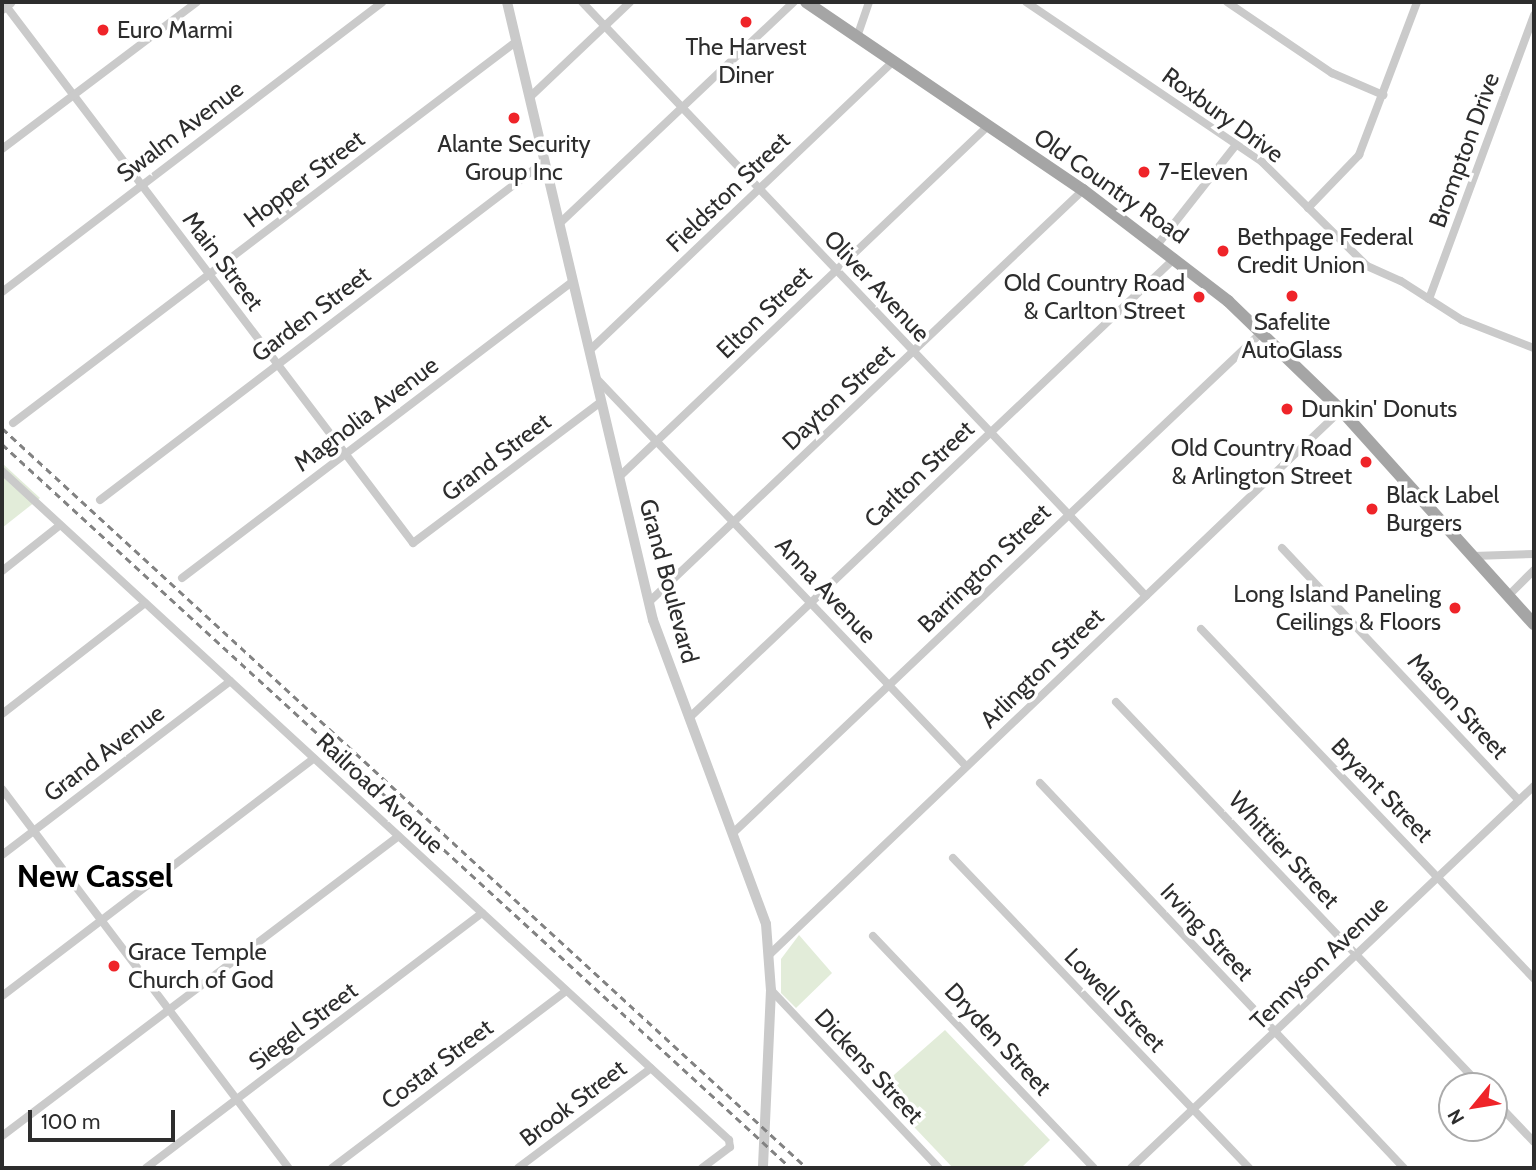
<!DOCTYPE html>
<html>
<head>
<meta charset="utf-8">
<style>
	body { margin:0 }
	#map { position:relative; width:1536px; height:1170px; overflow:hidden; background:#fff; font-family:Cabin,sans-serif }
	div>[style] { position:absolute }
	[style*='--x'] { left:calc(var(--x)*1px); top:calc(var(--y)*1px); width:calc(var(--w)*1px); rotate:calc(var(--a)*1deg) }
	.green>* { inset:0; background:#e2ecd9 }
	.minor>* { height:8px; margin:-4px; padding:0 4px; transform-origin:4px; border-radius:4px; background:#cacaca }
	.tertiary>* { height:10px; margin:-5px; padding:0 5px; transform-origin:5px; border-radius:5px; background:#cacaca }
	.primary>* { height:12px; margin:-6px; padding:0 6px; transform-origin:6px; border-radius:6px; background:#a5a5a5 }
	.rail>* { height:2.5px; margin-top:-1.25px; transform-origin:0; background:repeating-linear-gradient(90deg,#828282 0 7px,transparent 0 12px) }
	.dots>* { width:19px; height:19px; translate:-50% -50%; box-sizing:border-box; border:4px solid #fff; border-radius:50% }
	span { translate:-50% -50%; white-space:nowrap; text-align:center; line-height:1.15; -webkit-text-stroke:7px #fff; paint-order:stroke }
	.poi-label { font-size:24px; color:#2d2d2d }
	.left { translate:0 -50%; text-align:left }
	.right { translate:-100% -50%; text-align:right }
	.street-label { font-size:24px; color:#2d2d2d }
	.district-label { font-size:32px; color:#000; font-weight:700 }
	.frame { position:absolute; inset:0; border:4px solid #2d2d2d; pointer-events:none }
	.north { position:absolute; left:1438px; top:1072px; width:70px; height:70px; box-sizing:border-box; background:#fff; border:2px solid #ababab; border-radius:50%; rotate:240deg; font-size:19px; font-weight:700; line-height:28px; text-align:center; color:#2d2d2d }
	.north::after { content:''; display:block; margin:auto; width:24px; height:32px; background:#ef2429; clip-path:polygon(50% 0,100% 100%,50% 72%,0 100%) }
	.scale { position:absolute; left:28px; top:1110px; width:147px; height:32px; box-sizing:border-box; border:4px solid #2d2d2d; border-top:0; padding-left:9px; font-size:21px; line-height:24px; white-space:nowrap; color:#2d2d2d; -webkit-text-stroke:5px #fff; paint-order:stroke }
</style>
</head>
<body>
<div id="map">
	<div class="green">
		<div style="clip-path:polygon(2px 463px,40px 498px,2px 528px)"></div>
		<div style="clip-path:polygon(799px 935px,832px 973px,796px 1008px,781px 993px,781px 959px)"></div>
		<div style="clip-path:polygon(945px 1030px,1050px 1140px,1021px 1168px,953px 1168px,878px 1089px)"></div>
	</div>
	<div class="minor">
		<div style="--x:3;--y:2;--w:679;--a:52.84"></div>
		<div style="--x:413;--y:543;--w:236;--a:-36.9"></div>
		<div style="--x:582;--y:2;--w:819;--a:46.48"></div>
		<div style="--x:1026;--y:2;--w:285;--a:34.1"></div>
		<div style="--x:1262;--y:162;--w:148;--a:44.7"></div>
		<div style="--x:1367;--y:266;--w:37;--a:24"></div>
		<div style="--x:1401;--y:281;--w:72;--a:32.6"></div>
		<div style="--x:1462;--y:320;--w:77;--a:21.3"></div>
		<div style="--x:1227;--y:2;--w:127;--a:34.1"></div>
		<div style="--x:1332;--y:73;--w:56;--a:23.3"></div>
		<div style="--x:857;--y:37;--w:37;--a:-71"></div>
		<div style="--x:530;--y:97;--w:138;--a:-43.5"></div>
		<div style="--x:2;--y:149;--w:244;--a:-37"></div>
		<div style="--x:1308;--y:208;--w:74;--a:-46.1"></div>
		<div style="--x:1359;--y:155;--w:164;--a:-69.2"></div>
		<div style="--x:560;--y:223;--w:322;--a:-43.4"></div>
		<div style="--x:1158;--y:244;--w:126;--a:-51.8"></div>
		<div style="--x:2;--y:292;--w:478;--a:-37.3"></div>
		<div style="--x:1429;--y:299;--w:303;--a:-69.7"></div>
		<div style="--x:590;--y:350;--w:419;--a:-43.6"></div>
		<div style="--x:596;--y:378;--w:536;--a:46.36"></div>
		<div style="--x:13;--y:423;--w:632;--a:-37.16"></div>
		<div style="--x:2;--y:471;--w:988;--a:42.62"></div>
		<div style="--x:729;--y:1140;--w:7;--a:82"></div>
		<div style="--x:730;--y:1147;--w:35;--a:143"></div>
		<div style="--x:619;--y:477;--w:509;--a:-43.57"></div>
		<div style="--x:100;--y:500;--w:559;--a:-37.3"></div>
		<div style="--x:1282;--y:548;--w:346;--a:46.8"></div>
		<div style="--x:1473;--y:556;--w:61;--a:-1.9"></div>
		<div style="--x:2;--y:571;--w:74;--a:-38.4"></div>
		<div style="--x:182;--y:578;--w:491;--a:-37.2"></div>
		<div style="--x:1509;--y:595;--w:35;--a:-45"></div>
		<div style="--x:649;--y:602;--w:598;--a:-43.51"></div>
		<div style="--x:1201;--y:629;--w:483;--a:46.4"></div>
		<div style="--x:1116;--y:702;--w:530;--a:46.45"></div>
		<div style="--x:2;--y:714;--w:181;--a:-37.8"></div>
		<div style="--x:689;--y:718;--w:669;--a:-43.43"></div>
		<div style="--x:1040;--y:783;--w:530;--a:46.61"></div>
		<div style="--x:2;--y:789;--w:475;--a:52.9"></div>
		<div style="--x:733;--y:833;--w:729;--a:-43.44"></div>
		<div style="--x:2;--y:855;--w:287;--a:-37.3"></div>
		<div style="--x:953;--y:858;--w:429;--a:46.3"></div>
		<div style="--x:873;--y:936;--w:320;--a:46.4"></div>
		<div style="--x:770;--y:954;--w:789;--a:-43.61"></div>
		<div style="--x:771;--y:990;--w:245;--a:46.7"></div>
		<div style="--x:2;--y:996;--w:392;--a:-37.3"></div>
		<div style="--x:1494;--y:1100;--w:58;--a:46.4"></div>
		<div style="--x:2;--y:1136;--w:497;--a:-37.1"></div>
		<div style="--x:146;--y:1168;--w:422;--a:-37.2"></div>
		<div style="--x:332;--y:1168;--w:293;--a:-37.1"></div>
		<div style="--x:518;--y:1168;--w:166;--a:-36.9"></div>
		<div style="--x:1131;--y:1168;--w:555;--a:-43.47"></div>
	</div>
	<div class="tertiary">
		<div style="--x:507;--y:2;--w:635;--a:76.71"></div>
		<div style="--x:653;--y:620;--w:324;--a:69.6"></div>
		<div style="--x:766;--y:924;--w:66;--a:85.7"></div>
		<div style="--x:771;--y:990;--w:178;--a:92.6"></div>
		<div style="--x:2;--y:9;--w:11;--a:-38"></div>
	</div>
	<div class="primary">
		<div style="--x:806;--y:2;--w:335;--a:34.2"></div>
		<div style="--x:1083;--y:190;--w:183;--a:37.4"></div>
		<div style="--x:1228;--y:301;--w:157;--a:44"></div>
		<div style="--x:1341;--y:410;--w:288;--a:48"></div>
	</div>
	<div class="rail">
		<div style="--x:2;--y:428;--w:1093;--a:42.59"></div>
		<div style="--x:2;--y:444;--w:1071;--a:42.54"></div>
	</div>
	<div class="dots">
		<div style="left:746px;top:22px;background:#ef2429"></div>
		<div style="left:103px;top:30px;background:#ef2429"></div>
		<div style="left:514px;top:118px;background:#ef2429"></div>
		<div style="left:1144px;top:172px;background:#ef2429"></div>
		<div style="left:1223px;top:251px;background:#ef2429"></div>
		<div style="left:1292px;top:296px;background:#ef2429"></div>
		<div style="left:1199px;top:297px;background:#ef2429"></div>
		<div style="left:1287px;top:409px;background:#ef2429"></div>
		<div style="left:1366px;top:462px;background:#ef2429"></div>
		<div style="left:1372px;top:509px;background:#ef2429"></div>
		<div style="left:1455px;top:608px;background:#ef2429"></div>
		<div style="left:114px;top:966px;background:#ef2429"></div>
	</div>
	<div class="poi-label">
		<span class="left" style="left:117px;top:30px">Euro Marmi</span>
		<span style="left:746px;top:61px">The Harvest<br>Diner</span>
		<span style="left:514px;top:158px">Alante Security<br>Group Inc</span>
		<span class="left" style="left:1158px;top:172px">7-Eleven</span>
		<span class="left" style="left:1237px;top:251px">Bethpage Federal<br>Credit Union</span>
		<span class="right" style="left:1185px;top:297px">Old Country Road<br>&amp; Carlton Street</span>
		<span style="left:1292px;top:336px">Safelite<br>AutoGlass</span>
		<span class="left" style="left:1301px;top:409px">Dunkin' Donuts</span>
		<span class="right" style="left:1352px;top:462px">Old Country Road<br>&amp; Arlington Street</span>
		<span class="left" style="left:1386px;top:509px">Black Label<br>Burgers</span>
		<span class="right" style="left:1441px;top:608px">Long Island Paneling<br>Ceilings &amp; Floors</span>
		<span class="left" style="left:128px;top:966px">Grace Temple<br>Church of God</span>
	</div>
	<div class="street-label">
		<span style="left:1223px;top:115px;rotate:36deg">Roxbury Drive</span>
		<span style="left:180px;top:131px;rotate:-37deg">Swalm Avenue</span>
		<span style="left:1464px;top:150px;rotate:-70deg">Brompton Drive</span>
		<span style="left:304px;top:179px;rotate:-37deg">Hopper Street</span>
		<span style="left:1111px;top:186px;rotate:35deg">Old Country Road</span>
		<span style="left:728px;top:192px;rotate:-44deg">Fieldston Street</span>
		<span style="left:223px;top:261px;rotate:53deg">Main Street</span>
		<span style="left:877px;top:286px;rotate:47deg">Oliver Avenue</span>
		<span style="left:764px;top:312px;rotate:-44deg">Elton Street</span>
		<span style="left:311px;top:314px;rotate:-37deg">Garden Street</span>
		<span style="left:838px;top:397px;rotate:-43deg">Dayton Street</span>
		<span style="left:366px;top:414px;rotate:-37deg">Magnolia Avenue</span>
		<span style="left:496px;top:457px;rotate:-37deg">Grand Street</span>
		<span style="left:919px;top:474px;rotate:-44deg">Carlton Street</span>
		<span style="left:984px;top:568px;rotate:-44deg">Barrington Street</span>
		<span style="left:669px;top:581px;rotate:75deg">Grand Boulevard</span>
		<span style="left:826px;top:590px;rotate:47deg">Anna Avenue</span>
		<span style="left:1042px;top:668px;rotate:-44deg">Arlington Street</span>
		<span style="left:1458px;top:706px;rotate:47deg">Mason Street</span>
		<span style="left:104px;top:753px;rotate:-37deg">Grand Avenue</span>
		<span style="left:1382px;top:790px;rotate:46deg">Bryant Street</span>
		<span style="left:380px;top:793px;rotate:43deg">Railroad Avenue</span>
		<span style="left:1284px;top:850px;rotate:47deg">Whittier Street</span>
		<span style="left:1207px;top:932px;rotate:47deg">Irving Street</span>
		<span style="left:1319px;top:963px;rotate:-44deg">Tennyson Avenue</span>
		<span style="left:1115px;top:1000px;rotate:46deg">Lowell Street</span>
		<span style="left:303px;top:1026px;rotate:-37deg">Siegel Street</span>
		<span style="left:998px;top:1039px;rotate:47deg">Dryden Street</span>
		<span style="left:437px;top:1064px;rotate:-37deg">Costar Street</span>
		<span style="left:869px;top:1066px;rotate:47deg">Dickens Street</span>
		<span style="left:573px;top:1103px;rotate:-37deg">Brook Street</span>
	</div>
	<div class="district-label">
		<span style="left:95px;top:876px">New Cassel</span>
	</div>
	<div class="frame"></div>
	<div class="north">N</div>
	<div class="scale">100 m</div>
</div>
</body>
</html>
